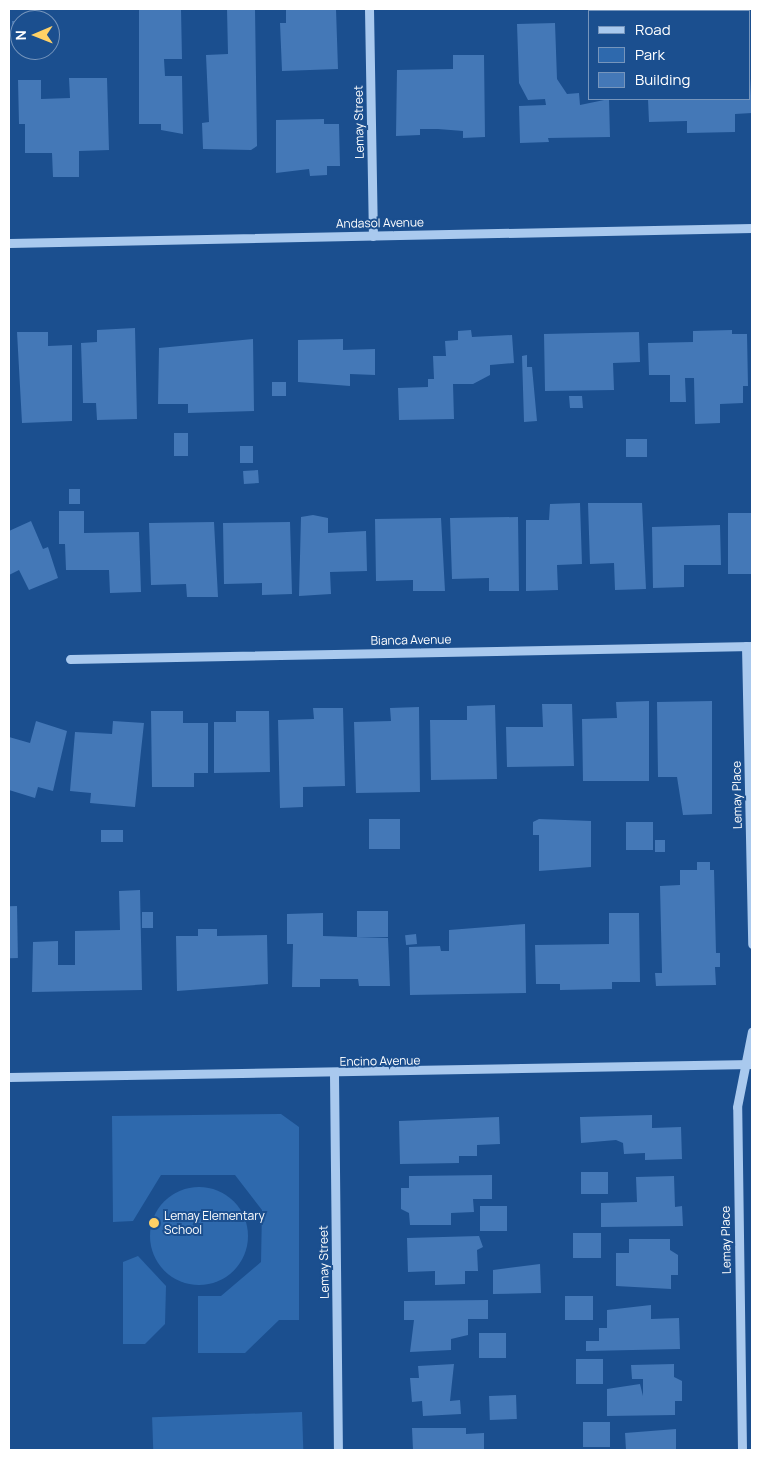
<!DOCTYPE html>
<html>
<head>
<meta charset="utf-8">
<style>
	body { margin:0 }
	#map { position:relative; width:761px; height:1459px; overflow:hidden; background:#1b4f8f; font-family:Manrope,sans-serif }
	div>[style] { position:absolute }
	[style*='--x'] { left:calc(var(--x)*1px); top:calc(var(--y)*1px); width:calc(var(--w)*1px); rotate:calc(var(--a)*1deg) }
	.green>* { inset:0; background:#2e69ad; transform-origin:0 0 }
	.round { border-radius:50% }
	.building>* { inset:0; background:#4478b7; transform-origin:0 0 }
	.minor>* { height:9px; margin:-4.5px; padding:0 4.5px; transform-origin:4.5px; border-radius:4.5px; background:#a9c9ee }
	.dots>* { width:14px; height:14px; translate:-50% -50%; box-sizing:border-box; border:2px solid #1b4f8f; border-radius:50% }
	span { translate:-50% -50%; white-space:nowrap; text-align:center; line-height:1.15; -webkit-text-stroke:4px #1b4f8f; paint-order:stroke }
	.street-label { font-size:12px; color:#fff }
	.poi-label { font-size:12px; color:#fff }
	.left { translate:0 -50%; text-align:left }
	.frame { position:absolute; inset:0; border:10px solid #fff; pointer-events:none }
	.legend { position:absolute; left:588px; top:10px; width:162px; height:90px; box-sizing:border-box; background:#1b4f8f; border:1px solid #7695bc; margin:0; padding:6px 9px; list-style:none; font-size:15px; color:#fff }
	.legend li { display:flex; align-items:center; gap:10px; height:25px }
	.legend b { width:25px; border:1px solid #7695bc }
	.north { position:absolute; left:10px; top:10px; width:50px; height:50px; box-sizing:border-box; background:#1b4f8f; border:1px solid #7695bc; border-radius:50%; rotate:269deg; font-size:14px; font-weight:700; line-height:20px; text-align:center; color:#fff }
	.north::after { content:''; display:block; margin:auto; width:18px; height:22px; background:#ffd166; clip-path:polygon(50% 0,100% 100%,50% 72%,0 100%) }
</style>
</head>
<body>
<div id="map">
	<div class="green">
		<div style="clip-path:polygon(281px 1114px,299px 1127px,299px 1320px,279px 1320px,245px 1353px,198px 1353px,198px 1296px,221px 1296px,261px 1262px,262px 1210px,235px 1175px,161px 1175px,133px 1221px,113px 1222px,112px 1116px)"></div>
		<div class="round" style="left:150px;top:1187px;width:98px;height:98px"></div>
		<div style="clip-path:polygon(138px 1256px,166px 1286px,165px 1324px,145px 1344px,123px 1344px,123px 1262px)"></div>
		<div style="left:302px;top:1412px;width:38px;height:150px;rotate:88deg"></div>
	</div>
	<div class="building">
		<div style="clip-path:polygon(139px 9px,181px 9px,182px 59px,164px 59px,165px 76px,182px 76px,183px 134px,161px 130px,161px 124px,139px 124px)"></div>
		<div style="clip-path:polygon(227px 9px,255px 9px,257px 146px,251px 150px,203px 149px,202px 123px,209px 122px,206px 55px,228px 54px)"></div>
		<div style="clip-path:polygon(286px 9px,336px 9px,338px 69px,282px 71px,280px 23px,286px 23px)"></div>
		<div style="clip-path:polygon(12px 21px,20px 21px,20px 41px,13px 42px)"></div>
		<div style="clip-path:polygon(555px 23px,557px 79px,567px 94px,579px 93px,580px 105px,609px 99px,610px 137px,548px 138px,549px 142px,520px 143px,519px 106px,546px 105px,545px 99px,528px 100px,519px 83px,517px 24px)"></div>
		<div style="clip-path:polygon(453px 55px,484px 55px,485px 137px,463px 138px,463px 131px,438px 129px,420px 129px,420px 135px,396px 136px,397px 70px,453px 69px)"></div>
		<div style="clip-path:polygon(69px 78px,107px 78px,109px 150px,79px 151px,79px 177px,53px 177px,52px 153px,25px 153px,25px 124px,19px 124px,18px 80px,41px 80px,41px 99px,70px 98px)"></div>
		<div style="clip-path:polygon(750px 78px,752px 113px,735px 114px,735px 132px,687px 133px,687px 121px,649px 122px,648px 99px,750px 99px)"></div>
		<div style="clip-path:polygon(324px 119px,324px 124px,339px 124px,340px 166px,327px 166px,327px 175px,310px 176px,309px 169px,276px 173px,276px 120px)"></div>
		<div style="clip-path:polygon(135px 328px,137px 419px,97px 420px,96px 403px,83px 403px,81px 343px,97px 342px,97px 330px)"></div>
		<div style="clip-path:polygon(471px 330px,472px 337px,512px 335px,514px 363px,490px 365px,490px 375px,473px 384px,453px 384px,454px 419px,399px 420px,398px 388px,428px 387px,428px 379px,434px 379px,433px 356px,446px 356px,445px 341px,458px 340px,458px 331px)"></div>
		<div style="clip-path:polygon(732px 330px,732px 334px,747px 334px,748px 386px,743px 386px,743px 403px,720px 404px,720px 423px,695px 424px,694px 378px,685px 378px,686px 402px,670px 402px,670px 375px,649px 375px,648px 343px,693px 342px,693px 331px)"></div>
		<div style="clip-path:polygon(17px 332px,48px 332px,48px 346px,72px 345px,72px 421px,22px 423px)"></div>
		<div style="clip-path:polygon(639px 332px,640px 362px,613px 363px,614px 390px,545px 391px,544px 334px)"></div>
		<div style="clip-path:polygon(253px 339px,254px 411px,188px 413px,188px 404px,158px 404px,159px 348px)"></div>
		<div style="clip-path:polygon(343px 339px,343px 350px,375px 349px,375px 375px,350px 374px,350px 386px,298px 382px,298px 340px)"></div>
		<div style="clip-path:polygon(527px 355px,527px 367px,532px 367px,537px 421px,524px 422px,522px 356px)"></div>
		<div style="left:272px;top:382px;width:14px;height:14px"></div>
		<div style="clip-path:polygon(569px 396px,582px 396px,583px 408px,570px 408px)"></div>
		<div style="left:174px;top:433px;width:14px;height:23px"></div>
		<div style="left:647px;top:439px;width:18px;height:21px;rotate:90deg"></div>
		<div style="left:253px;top:446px;width:17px;height:13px;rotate:90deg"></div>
		<div style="left:258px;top:470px;width:13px;height:15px;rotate:86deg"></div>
		<div style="left:69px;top:489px;width:11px;height:15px"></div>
		<div style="clip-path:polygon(580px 503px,582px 564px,557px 565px,558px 590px,526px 591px,526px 520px,549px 520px,550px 504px)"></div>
		<div style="clip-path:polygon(588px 503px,642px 503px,646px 589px,615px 590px,614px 563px,590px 564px)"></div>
		<div style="clip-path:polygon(59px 511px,84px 511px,84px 533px,139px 532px,141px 592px,110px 593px,109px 570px,66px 570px,65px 544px,59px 544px)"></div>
		<div style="left:728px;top:513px;width:24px;height:61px"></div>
		<div style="clip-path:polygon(313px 515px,328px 518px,328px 533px,366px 531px,367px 571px,330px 572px,331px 594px,299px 596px,301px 517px)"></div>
		<div style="clip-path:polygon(518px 517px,519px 591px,489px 591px,489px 578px,452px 579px,450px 518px)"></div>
		<div style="clip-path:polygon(441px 518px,445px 591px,413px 591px,413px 580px,376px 581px,375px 519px)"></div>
		<div style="clip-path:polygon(31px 521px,43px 549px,48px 547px,58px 578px,29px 590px,19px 570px,9px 575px,9px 531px)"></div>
		<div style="clip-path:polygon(214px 522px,218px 597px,187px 597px,186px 584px,151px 585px,149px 523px)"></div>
		<div style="clip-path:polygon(290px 522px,292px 594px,262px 595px,262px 583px,224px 584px,223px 523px)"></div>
		<div style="clip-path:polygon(720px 525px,721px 565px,684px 565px,684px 587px,653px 588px,652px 527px)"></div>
		<div style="clip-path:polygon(649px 701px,649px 781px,583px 781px,582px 719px,617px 718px,616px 702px)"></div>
		<div style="clip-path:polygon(712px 701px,712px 814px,683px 815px,677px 777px,658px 777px,657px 702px)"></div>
		<div style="clip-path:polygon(542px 704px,572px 704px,574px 766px,507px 767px,506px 727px,543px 727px)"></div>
		<div style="clip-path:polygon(495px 705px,497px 779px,431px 780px,430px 720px,467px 720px,467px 706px)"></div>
		<div style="clip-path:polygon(419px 707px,420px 792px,356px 793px,354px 722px,391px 721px,390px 708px)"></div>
		<div style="clip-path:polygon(313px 708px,343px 708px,345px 786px,303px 787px,303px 807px,280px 808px,278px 720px,314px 719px)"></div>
		<div style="clip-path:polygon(151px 711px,183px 711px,183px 723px,208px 723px,208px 773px,194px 773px,194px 787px,152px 787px)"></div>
		<div style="clip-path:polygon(236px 711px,269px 711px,270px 772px,214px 773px,214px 722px,236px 722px)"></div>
		<div style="clip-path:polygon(36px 721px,67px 731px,53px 791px,38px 787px,35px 798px,9px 790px,9px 737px,30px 743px)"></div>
		<div style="clip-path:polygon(113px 721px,144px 723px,135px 807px,90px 803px,91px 793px,70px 791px,75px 732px,112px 734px)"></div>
		<div style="left:369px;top:819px;width:31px;height:30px"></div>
		<div style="clip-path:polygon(539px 819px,591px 821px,591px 867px,539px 871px,539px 835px,533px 835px,533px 822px)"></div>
		<div style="left:626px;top:822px;width:27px;height:28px"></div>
		<div style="left:101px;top:830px;width:22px;height:12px"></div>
		<div style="left:655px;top:840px;width:10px;height:12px"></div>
		<div style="clip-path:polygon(697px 862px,710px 862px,710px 870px,714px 870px,716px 953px,720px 953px,720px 967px,715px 967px,716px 985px,656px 986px,655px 973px,662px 973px,660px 886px,680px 885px,680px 870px,697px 870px)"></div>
		<div style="clip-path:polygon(140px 890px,142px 990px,32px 992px,33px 942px,58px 941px,58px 965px,75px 965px,75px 931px,120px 930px,119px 891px)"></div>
		<div style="left:17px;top:906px;width:52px;height:8px;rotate:89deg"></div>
		<div style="left:357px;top:911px;width:31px;height:26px"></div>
		<div style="left:153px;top:912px;width:16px;height:11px;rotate:90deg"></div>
		<div style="clip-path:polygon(323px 913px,323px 936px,388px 938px,390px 986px,359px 986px,358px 979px,320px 979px,320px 987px,292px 987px,293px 944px,287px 944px,287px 914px)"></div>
		<div style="clip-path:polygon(609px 913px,639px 913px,640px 982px,612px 982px,612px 989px,560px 990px,560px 984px,536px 984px,535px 945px,609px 944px)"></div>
		<div style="clip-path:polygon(525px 924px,526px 993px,410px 995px,409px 947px,440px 946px,441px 951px,449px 951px,449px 930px)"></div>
		<div style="clip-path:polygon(198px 929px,217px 929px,217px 936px,267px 935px,268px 984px,177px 991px,176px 936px,198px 936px)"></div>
		<div style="left:416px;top:934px;width:10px;height:11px;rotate:84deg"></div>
		<div style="clip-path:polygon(652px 1115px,652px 1128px,681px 1127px,682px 1159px,645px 1160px,645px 1153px,624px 1154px,623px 1143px,616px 1140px,581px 1143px,580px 1117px)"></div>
		<div style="clip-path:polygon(499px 1117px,500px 1144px,477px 1145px,477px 1156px,459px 1156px,459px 1163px,400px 1164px,399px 1121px)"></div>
		<div style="left:581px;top:1172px;width:27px;height:22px"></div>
		<div style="clip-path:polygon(492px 1175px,492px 1199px,473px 1199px,474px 1212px,451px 1213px,451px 1225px,410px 1225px,409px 1213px,401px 1209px,401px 1188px,409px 1188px,409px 1176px)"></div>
		<div style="clip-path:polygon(674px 1176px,675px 1207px,682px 1206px,683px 1226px,601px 1227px,601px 1203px,637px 1202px,636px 1177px)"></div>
		<div style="left:507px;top:1206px;width:25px;height:27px;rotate:90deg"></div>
		<div style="left:573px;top:1233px;width:28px;height:25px"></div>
		<div style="clip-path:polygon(479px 1236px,483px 1247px,477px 1250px,478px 1271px,465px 1271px,465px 1284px,435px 1285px,435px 1271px,408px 1272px,407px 1238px)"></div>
		<div style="clip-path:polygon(629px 1239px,670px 1239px,670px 1250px,678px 1255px,678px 1275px,671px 1275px,671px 1289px,616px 1286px,616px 1253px,629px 1253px)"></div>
		<div style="clip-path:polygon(540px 1264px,541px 1293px,493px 1294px,493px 1270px)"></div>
		<div style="left:593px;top:1296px;width:24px;height:28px;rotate:90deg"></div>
		<div style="clip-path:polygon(488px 1300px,488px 1319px,468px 1319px,468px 1335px,451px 1339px,451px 1350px,410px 1352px,414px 1320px,404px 1320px,404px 1301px)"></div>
		<div style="clip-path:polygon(651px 1305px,651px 1319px,679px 1318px,680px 1349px,586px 1351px,586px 1341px,599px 1341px,599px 1328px,607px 1328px,607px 1310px)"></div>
		<div style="left:479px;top:1333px;width:27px;height:25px"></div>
		<div style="left:576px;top:1359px;width:27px;height:25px"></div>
		<div style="clip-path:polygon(454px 1364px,450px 1401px,460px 1400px,461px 1414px,423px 1416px,422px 1401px,412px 1402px,410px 1378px,419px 1378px,418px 1366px)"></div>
		<div style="clip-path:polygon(674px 1364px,674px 1377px,682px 1381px,682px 1401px,675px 1401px,675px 1415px,607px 1416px,607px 1389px,640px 1384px,643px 1396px,643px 1379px,632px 1379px,631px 1365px)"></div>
		<div style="left:516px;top:1395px;width:24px;height:27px;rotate:88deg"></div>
		<div style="left:583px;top:1422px;width:27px;height:25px"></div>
		<div style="clip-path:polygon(412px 1428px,466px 1428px,466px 1434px,484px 1433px,484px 1450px,413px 1450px)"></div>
		<div style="clip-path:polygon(676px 1429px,676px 1450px,626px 1450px,625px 1433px)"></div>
	</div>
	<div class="minor">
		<div style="--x:369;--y:9;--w:227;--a:89"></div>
		<div style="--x:9;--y:243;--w:743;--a:-1.16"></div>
		<div style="--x:746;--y:646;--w:298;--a:88.8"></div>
		<div style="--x:70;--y:659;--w:682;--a:-1.09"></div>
		<div style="--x:334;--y:1074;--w:376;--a:89.4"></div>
		<div style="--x:9;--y:1077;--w:743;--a:-1"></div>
		<div style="--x:742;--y:1450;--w:343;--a:-90.8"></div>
		<div style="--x:737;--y:1107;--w:77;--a:-78.8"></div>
	</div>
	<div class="dots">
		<div style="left:154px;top:1223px;background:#ffd166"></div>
	</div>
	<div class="street-label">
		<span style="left:359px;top:122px;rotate:-91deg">Lemay Street</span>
		<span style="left:380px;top:223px;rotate:-1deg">Andasol Avenue</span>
		<span style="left:411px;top:640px;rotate:-1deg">Bianca Avenue</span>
		<span style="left:737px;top:795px;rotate:-91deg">Lemay Place</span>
		<span style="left:380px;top:1061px;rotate:-1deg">Encino Avenue</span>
		<span style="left:726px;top:1240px;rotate:-91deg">Lemay Place</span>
		<span style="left:324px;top:1262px;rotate:-91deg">Lemay Street</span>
	</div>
	<div class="poi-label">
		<span class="left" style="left:164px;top:1223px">Lemay Elementary<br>School</span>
	</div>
	<div class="frame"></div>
	<ul class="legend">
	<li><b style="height:6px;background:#a9c9ee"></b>Road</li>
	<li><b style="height:14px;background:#2e69ad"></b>Park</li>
	<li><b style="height:14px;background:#4478b7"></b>Building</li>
	</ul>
	<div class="north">N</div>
</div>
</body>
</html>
